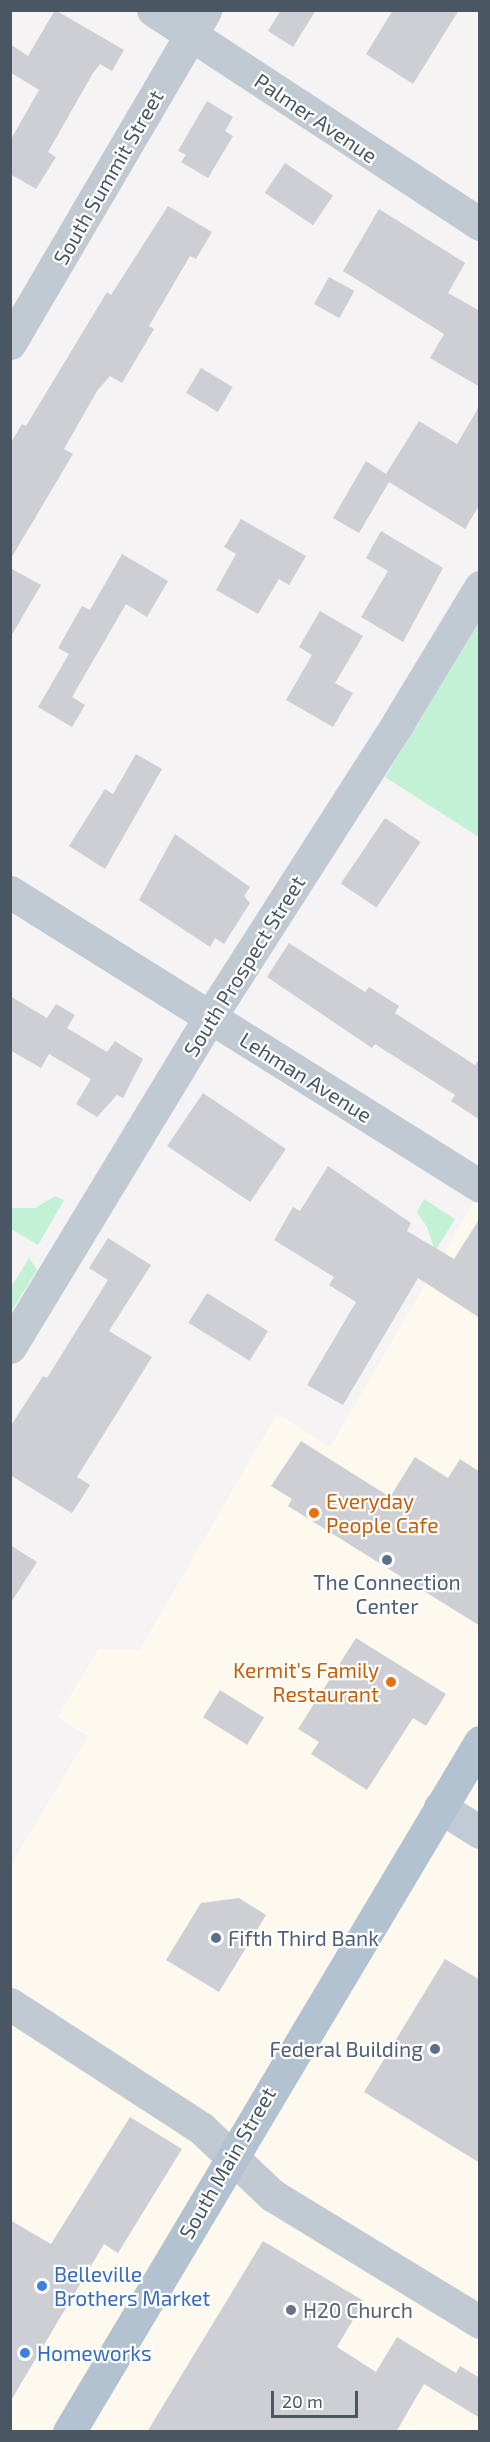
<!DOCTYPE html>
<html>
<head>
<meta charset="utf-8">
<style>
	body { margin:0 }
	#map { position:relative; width:490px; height:2442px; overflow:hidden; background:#f5f3f3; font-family:"Exo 2",sans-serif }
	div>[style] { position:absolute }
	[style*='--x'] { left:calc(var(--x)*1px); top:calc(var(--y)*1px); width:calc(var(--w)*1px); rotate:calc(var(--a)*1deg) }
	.commercial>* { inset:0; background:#fdf9ef }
	.green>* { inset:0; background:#c3f1d5 }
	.building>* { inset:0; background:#cdcfd5; transform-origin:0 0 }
	.street>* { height:33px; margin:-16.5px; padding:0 16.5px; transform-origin:16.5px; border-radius:16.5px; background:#c1cad2 }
	.secondary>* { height:33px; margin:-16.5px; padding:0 16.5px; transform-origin:16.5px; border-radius:16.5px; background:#c1cbd6 }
	.primary>* { height:33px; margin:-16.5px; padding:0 16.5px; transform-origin:16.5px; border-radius:16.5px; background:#b3c2d1 }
	.dots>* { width:16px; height:16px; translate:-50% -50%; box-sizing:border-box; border:3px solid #fff; border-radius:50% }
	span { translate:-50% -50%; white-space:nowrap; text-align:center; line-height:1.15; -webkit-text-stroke:4.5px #fff; paint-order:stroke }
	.street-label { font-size:21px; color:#4a5661 }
	.food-label { font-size:21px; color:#c56008 }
	.left { translate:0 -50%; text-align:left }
	.right { translate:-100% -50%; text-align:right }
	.service-label { font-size:21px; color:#4e5e75 }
	.shop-label { font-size:21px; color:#366cbe }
	.worship-label { font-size:21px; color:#5b616d }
	.frame { position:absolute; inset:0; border:12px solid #4a5661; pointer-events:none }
	.scale { position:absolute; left:271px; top:2391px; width:87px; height:27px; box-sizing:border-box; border:3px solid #4a5661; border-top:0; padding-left:8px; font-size:18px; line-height:21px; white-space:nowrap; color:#4a5661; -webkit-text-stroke:4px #fff; paint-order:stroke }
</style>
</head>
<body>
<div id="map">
	<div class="commercial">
		<div style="clip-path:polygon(479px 1193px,479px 2431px,11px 2431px,10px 1866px,88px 1736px,57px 1717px,99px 1649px,140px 1649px,277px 1414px,330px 1447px)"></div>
	</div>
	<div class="green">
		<div style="clip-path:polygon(479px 622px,480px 837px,479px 837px,385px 777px)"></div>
		<div style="clip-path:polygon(55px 1196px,64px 1200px,38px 1245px,11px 1229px,11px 1208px,35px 1208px)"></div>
		<div style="clip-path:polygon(424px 1199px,455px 1219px,435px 1251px,427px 1227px,417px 1212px)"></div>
		<div style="clip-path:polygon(29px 1258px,37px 1270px,11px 1312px,11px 1287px)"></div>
	</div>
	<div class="building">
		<div style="clip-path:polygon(55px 10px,124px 50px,112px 71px,100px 64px,93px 73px,48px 152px,56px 157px,36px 189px,10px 174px,10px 141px,39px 90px,10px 72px,10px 44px,28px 56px)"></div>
		<div style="clip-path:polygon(281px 10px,316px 10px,293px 47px,268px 31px)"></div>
		<div style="clip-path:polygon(393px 10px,459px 10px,413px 84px,366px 54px)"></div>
		<div style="clip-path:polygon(207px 101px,233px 117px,225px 131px,233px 136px,208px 178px,181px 162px,186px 155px,178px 151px)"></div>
		<div style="left:285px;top:163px;width:58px;height:36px;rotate:34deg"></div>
		<div style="clip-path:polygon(168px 206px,212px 232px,196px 259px,190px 256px,149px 326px,154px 329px,122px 383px,110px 376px,97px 391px,64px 449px,73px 454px,10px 560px,10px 444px,22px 424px,26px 426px,107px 292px,111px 295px)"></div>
		<div style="clip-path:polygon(379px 209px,465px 263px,448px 293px,480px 311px,480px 387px,430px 358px,444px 334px,343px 271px)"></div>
		<div style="left:329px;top:277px;width:29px;height:31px;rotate:29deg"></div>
		<div style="left:201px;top:368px;width:37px;height:29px;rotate:31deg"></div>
		<div style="clip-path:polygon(480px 405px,480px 504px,465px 529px,389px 482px,359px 533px,333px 518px,366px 461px,386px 474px,419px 421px,457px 444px)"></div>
		<div style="clip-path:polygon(241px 519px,306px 556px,289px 585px,279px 579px,258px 614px,216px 590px,236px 554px,224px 547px)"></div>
		<div style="clip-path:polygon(381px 531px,443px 568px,403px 642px,361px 617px,388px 571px,366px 558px)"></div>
		<div style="clip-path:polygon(122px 554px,168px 581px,147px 617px,126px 604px,72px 697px,85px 705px,72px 727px,38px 707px,69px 654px,58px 648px,82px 606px,90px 610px)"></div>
		<div style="clip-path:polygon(10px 568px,41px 585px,10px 638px)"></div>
		<div style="clip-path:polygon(320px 611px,363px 636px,335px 683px,353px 693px,333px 727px,286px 700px,312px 655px,299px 647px)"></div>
		<div style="clip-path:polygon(136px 754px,162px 769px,105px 869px,69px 846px,105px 789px,113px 794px)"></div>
		<div style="left:385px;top:818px;width:43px;height:79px;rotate:34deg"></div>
		<div style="clip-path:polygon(175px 834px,250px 887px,244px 896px,250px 903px,224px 944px,215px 938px,210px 947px,139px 900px)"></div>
		<div style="clip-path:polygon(289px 943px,365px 992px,369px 987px,399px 1006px,395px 1013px,475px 1065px,480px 1058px,480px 1120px,451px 1101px,455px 1095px,375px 1044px,372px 1048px,267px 977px)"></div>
		<div style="clip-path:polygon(10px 996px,47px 1018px,56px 1004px,75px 1015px,67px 1028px,107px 1052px,115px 1041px,143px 1059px,123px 1098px,117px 1095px,97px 1117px,76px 1104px,91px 1079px,49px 1054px,41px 1068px,10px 1050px)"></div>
		<div style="left:203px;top:1093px;width:100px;height:64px;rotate:34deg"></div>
		<div style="clip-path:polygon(328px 1166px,411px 1223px,407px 1231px,454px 1259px,480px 1218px,480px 1318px,418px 1278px,343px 1405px,307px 1385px,356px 1302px,329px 1285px,334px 1277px,274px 1240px,293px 1207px,300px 1211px)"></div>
		<div style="clip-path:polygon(108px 1238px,151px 1265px,109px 1331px,152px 1357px,77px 1477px,90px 1485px,72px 1513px,10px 1475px,10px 1427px,43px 1376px,47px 1378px,108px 1280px,89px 1268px)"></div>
		<div style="left:207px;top:1293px;width:72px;height:35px;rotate:32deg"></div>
		<div style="clip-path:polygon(301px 1441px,390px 1497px,415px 1457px,448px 1478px,460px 1459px,480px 1472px,480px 1626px,288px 1506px,292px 1499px,271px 1486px)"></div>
		<div style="clip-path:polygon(10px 1545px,37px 1562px,10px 1604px)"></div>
		<div style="clip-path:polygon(356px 1638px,446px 1694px,426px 1726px,413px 1718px,367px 1790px,311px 1754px,319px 1742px,298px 1729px)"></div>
		<div style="left:220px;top:1690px;width:52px;height:32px;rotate:32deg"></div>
		<div style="clip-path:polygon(239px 1898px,266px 1915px,219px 1992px,166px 1960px,201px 1903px)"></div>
		<div style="clip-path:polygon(445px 1959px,480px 1980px,480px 2163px,364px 2092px)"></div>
		<div style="clip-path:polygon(130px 2117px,182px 2149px,118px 2253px,104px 2244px,10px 2402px,10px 2220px,51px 2244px)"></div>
		<div style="clip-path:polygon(263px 2241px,364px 2301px,337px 2347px,376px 2372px,397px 2337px,456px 2373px,460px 2366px,480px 2378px,480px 2418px,424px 2384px,396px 2432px,147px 2432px)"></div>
	</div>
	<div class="street">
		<div style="--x:153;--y:10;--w:391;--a:33.2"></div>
		<div style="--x:10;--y:343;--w:386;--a:-59.6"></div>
		<div style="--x:10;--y:892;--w:554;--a:32.03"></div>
		<div style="--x:10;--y:1347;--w:386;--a:-58.8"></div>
		<div style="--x:210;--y:1017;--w:351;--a:-57.4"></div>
		<div style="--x:399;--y:721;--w:157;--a:-58.8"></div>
		<div style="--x:10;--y:2004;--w:228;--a:33"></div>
		<div style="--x:201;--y:2128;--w:98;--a:43.3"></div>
		<div style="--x:272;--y:2195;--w:244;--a:31.4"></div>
	</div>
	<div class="secondary">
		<div style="--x:440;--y:1807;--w:47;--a:32"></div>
	</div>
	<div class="primary">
		<div style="--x:69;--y:2432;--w:803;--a:-59.22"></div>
	</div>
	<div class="dots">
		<div style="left:314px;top:1513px;background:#e8710a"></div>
		<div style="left:387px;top:1560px;background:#5c6f8a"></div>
		<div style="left:391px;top:1682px;background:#e8710a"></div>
		<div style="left:216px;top:1938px;background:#5c6f8a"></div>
		<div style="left:435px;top:2049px;background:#5c6f8a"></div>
		<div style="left:42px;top:2286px;background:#3f7fe0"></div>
		<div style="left:291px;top:2310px;background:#6b7280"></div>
		<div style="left:25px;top:2353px;background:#3f7fe0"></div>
	</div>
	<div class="street-label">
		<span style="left:316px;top:118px;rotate:34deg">Palmer Avenue</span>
		<span style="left:108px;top:177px;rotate:-60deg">South Summit Street</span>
		<span style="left:244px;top:966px;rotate:-58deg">South Prospect Street</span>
		<span style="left:306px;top:1077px;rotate:32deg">Lehman Avenue</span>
		<span style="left:227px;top:2163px;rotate:-60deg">South Main Street</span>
	</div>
	<div class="food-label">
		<span class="left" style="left:326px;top:1513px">Everyday<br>People Cafe</span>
		<span class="right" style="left:379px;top:1682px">Kermit's Family<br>Restaurant</span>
	</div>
	<div class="service-label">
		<span style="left:387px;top:1594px">The Connection<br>Center</span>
		<span class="left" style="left:228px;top:1938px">Fifth Third Bank</span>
		<span class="right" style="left:423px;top:2049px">Federal Building</span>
	</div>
	<div class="shop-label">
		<span class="left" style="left:54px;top:2286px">Belleville<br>Brothers Market</span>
		<span class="left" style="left:37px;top:2353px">Homeworks</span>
	</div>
	<div class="worship-label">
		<span class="left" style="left:303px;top:2310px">H20 Church</span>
	</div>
	<div class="frame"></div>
	<div class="scale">20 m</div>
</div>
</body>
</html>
